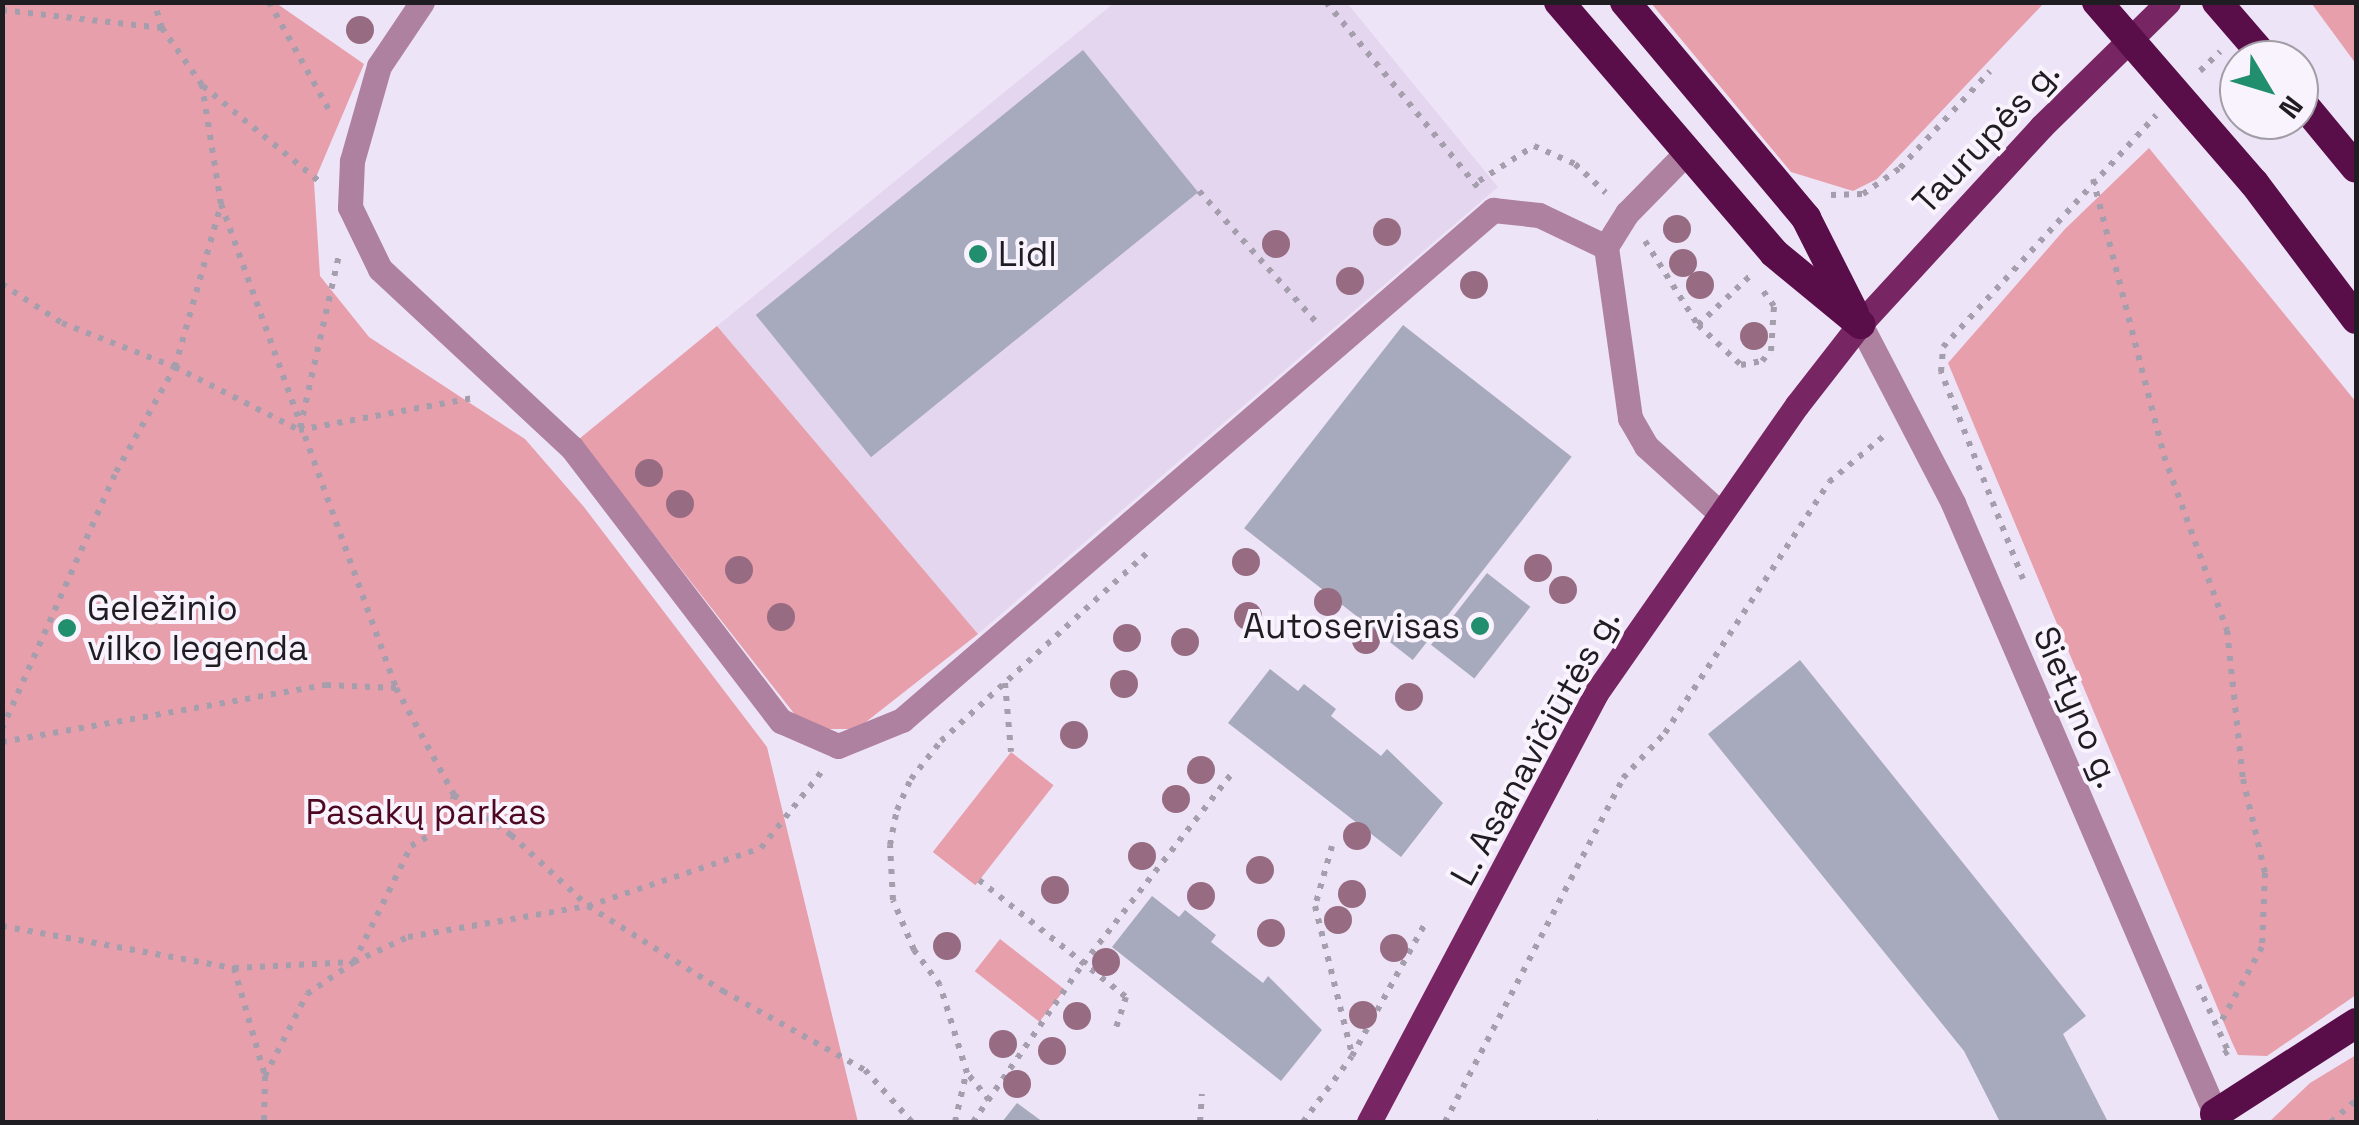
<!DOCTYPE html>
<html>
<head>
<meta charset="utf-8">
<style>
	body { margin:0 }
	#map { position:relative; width:2359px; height:1125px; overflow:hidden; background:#eee4f7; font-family:"Space Grotesk",sans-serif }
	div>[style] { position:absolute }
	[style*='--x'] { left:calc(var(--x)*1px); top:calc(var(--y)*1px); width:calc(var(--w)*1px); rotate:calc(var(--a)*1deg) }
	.built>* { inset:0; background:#e4d6ef }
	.green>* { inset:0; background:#e79fac; transform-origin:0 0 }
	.building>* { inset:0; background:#a7a9bc; transform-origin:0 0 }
	.path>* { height:6px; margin-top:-3px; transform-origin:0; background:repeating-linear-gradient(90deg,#a59eac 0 5px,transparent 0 13px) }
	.minor>* { height:25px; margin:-12.5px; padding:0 12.5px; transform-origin:12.5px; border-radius:12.5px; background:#af81a0 }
	.major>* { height:25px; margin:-12.5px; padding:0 12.5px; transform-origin:12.5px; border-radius:12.5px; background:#772663 }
	.highway>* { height:30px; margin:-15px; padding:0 15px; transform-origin:15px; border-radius:15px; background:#590d49 }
	.trees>* { width:28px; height:28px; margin:-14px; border-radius:50%; background:#976b81 }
	.dots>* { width:28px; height:28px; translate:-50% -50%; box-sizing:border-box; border:5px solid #f9f3fe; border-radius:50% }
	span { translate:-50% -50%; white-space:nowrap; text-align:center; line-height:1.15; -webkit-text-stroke:8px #f9f3fe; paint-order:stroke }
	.street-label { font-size:35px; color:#1f1c22 }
	.poi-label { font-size:35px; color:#1f1c22 }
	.left { translate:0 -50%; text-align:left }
	.right { translate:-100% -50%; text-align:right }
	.park-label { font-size:35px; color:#4f0821 }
	.frame { position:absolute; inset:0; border:5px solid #1f1c22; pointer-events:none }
	.north { position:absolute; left:2219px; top:40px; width:100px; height:100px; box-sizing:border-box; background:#f9f3fe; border:2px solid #a29da6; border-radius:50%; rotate:128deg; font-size:28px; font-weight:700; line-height:40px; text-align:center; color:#1f1c22 }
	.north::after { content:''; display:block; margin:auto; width:35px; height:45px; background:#218e6d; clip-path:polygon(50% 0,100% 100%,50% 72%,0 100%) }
</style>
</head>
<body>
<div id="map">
	<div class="built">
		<div style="clip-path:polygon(1114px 3px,1347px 3px,1498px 187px,978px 634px,717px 326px)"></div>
	</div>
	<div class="green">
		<div style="clip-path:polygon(2px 3px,276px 3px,364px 64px,314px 182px,320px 276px,369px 337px,525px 439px,584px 507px,767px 747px,858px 1122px,3px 1122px)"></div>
		<div style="clip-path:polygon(1651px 3px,2043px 2px,2044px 3px,1877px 179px,1853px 191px,1791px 172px)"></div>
		<div style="clip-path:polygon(2356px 3px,2356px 64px,2312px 4px)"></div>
		<div style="clip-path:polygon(2149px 148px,2356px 402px,2356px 995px,2267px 1056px,2238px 1055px,2231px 1040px,1948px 363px,2065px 229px)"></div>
		<div style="clip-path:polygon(717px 326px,978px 634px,857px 729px,817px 729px,800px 721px,579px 439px)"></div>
		<div style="left:1011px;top:752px;width:54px;height:127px;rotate:38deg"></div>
		<div style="left:1000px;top:939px;width:82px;height:41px;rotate:38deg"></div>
		<div style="clip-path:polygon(2356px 1055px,2356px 1122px,2269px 1122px,2310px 1083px)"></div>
	</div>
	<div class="building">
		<div style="left:1083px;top:50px;width:183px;height:421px;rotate:51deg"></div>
		<div style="left:1403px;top:325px;width:214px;height:258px;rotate:38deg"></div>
		<div style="left:1487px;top:573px;width:55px;height:91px;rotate:38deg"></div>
		<div style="clip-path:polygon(1800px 660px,2086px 1016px,2063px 1034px,2108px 1122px,2000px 1122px,1964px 1051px,1708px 734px)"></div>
		<div style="clip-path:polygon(1270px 669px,1298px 691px,1304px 684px,1336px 709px,1331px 716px,1381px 756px,1387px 749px,1443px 803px,1401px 857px,1228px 723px)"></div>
		<div style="clip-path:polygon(1152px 896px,1179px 917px,1185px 910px,1216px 935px,1211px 942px,1263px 983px,1268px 976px,1322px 1030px,1281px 1081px,1112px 947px)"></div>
		<div style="clip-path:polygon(1017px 1103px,1043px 1122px,1002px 1122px)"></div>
	</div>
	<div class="path">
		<div style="--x:269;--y:2;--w:129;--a:60.9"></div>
		<div style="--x:1326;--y:2;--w:240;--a:50.7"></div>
		<div style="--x:2;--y:10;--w:161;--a:6.4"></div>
		<div style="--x:162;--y:28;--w:27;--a:-107"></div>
		<div style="--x:2200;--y:71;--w:28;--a:-44"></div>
		<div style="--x:203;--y:86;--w:153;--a:39.4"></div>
		<div style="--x:2093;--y:179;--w:286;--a:75.6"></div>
		<div style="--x:2164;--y:456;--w:185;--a:70.1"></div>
		<div style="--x:2227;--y:630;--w:150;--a:83.9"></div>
		<div style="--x:2243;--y:779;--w:97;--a:76.8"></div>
		<div style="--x:2265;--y:873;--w:74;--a:92.3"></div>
		<div style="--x:2262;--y:947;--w:91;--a:118.8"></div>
		<div style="--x:1479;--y:181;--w:65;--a:-32.5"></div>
		<div style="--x:1534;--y:146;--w:45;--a:23.7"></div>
		<div style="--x:1575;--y:164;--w:42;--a:43.1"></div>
		<div style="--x:1199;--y:191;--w:178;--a:48.2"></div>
		<div style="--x:1831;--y:195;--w:32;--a:-2"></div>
		<div style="--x:1863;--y:194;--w:45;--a:-35.1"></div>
		<div style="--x:1900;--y:168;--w:132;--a:-47.1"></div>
		<div style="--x:221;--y:204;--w:515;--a:70.12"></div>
		<div style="--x:396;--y:688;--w:122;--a:61.5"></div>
		<div style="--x:454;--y:795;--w:70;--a:35.1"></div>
		<div style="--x:511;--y:835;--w:105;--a:42.7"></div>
		<div style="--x:588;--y:906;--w:182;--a:-18.5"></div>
		<div style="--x:761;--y:848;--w:100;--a:-51.5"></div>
		<div style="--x:1645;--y:241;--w:99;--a:57.8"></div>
		<div style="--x:1698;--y:325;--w:59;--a:42.9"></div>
		<div style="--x:1741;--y:365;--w:21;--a:-11"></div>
		<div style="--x:1762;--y:361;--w:13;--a:-48"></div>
		<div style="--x:1771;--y:351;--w:45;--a:-86.2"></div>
		<div style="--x:1774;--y:306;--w:22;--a:-126"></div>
		<div style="--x:2;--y:284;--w:72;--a:33"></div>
		<div style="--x:62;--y:323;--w:121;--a:21.3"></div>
		<div style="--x:175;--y:367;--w:139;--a:26.9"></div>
		<div style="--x:299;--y:430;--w:177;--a:-10.4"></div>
		<div style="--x:1698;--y:325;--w:73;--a:-43.3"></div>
		<div style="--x:300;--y:428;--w:177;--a:-77.3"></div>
		<div style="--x:2023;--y:579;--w:223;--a:-111.6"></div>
		<div style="--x:1941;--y:372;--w:25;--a:-85"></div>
		<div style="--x:1943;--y:347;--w:315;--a:-47.4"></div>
		<div style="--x:1005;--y:683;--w:69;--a:85"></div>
		<div style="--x:2;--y:729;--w:281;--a:-66.1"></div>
		<div style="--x:116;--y:472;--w:120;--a:-60.7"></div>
		<div style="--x:175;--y:367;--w:169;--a:-74.2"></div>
		<div style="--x:221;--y:204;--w:121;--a:-99.1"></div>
		<div style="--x:202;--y:85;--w:70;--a:-125.1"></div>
		<div style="--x:2;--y:742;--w:329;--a:-10"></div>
		<div style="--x:326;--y:685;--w:70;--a:2.5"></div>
		<div style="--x:1332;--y:846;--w:62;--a:105.8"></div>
		<div style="--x:1315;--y:906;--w:153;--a:76"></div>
		<div style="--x:979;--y:880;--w:188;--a:38.5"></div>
		<div style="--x:1126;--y:997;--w:33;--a:108"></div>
		<div style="--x:2;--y:926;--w:236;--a:10.3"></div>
		<div style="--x:234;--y:968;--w:120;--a:-2.9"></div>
		<div style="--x:354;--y:962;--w:60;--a:-24.8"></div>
		<div style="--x:408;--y:937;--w:183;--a:-9.8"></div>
		<div style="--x:588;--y:906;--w:160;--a:32.2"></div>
		<div style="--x:723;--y:991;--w:162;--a:29.1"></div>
		<div style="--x:865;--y:1070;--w:70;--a:47.9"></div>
		<div style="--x:234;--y:968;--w:112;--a:74"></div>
		<div style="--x:265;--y:1076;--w:46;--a:91.2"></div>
		<div style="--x:2198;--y:985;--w:72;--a:65.6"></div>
		<div style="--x:2228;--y:1051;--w:10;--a:143"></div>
		<div style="--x:265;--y:1076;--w:92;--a:-62.9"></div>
		<div style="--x:307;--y:994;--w:57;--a:-34.2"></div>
		<div style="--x:354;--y:962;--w:129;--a:-63.8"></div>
		<div style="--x:411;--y:846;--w:43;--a:-28.9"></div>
		<div style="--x:449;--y:825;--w:30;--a:-81"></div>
		<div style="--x:989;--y:1100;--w:35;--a:-129"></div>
		<div style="--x:967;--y:1073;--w:92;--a:-107.1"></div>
		<div style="--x:940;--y:985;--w:44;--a:-126.6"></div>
		<div style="--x:914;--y:950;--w:54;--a:-112.8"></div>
		<div style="--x:893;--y:900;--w:55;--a:-93.1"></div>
		<div style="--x:890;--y:845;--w:36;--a:-79"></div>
		<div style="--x:897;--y:810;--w:34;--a:-66"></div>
		<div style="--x:911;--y:779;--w:48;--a:-51.7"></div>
		<div style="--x:941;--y:741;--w:280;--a:-42.4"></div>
		<div style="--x:955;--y:1122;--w:49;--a:-77.1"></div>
		<div style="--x:973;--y:1122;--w:193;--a:-55.2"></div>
		<div style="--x:1083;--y:964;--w:245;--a:-52"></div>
		<div style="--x:1200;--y:1122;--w:28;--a:-86"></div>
		<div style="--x:1303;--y:1122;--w:82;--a:-53.4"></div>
		<div style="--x:1352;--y:1056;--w:155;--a:-61.1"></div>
		<div style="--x:1445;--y:1122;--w:387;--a:-62.6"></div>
		<div style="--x:1623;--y:778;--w:62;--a:-47"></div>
		<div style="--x:1665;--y:733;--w:300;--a:-56.8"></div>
		<div style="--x:1829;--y:482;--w:73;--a:-40"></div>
		<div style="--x:1597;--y:1122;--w:1;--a:0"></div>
		<div style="--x:2331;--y:1122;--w:33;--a:-41"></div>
	</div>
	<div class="minor">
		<div style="--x:422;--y:2;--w:77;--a:123.9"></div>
		<div style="--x:379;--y:66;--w:99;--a:105.9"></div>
		<div style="--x:352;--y:161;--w:46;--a:92.5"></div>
		<div style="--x:350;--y:207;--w:69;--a:64.2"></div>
		<div style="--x:380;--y:269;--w:262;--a:43"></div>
		<div style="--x:572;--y:448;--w:344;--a:52.6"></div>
		<div style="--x:781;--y:721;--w:62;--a:23.7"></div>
		<div style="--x:838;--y:746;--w:69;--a:-22.1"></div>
		<div style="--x:902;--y:720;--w:781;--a:-40.79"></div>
		<div style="--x:1493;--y:210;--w:46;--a:6.2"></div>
		<div style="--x:1539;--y:215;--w:74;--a:25.5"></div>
		<div style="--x:1686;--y:153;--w:84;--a:134.5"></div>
		<div style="--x:1627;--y:213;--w:40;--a:122"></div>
		<div style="--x:1606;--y:247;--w:173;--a:82"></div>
		<div style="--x:1630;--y:418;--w:32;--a:60"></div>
		<div style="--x:1646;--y:446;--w:100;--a:42.2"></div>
		<div style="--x:1860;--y:324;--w:202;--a:62.5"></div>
		<div style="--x:1953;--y:503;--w:674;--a:66.75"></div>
	</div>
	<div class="major">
		<div style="--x:1369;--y:1122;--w:485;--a:-62.1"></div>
		<div style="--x:1596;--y:693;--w:351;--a:-55.1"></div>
		<div style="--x:1797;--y:405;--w:103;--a:-52.1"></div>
		<div style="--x:1860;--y:324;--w:268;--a:-47.4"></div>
		<div style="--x:2041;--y:127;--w:178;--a:-44.5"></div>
	</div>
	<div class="highway">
		<div style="--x:1559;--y:2;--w:330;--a:49.4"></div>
		<div style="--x:1774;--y:253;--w:112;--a:39.5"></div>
		<div style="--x:1625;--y:2;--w:282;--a:50"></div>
		<div style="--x:1806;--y:218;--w:106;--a:63.2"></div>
		<div style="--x:2097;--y:2;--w:240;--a:49.1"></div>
		<div style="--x:2254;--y:183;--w:170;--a:53.1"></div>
		<div style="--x:2217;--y:2;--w:77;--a:49.2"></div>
		<div style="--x:2299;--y:99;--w:89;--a:50.4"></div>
		<div style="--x:2215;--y:1114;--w:168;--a:-32.8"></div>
	</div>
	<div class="trees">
		<div style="left:360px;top:30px"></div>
		<div style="left:1677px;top:229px"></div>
		<div style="left:1387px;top:232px"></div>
		<div style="left:1276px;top:244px"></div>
		<div style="left:1683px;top:263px"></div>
		<div style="left:1350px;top:281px"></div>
		<div style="left:1474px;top:285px"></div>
		<div style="left:1700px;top:285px"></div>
		<div style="left:1754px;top:336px"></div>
		<div style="left:649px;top:473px"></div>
		<div style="left:680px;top:504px"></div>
		<div style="left:1246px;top:562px"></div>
		<div style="left:1538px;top:568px"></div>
		<div style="left:739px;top:570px"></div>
		<div style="left:1563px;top:590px"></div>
		<div style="left:1328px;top:602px"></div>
		<div style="left:1248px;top:616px"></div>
		<div style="left:781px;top:617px"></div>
		<div style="left:1127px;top:638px"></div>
		<div style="left:1366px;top:640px"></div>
		<div style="left:1185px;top:642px"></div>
		<div style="left:1124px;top:684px"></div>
		<div style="left:1409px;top:697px"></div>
		<div style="left:1074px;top:735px"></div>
		<div style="left:1201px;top:770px"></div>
		<div style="left:1176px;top:799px"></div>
		<div style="left:1357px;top:836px"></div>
		<div style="left:1142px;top:856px"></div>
		<div style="left:1260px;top:870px"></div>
		<div style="left:1055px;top:890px"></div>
		<div style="left:1352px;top:894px"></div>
		<div style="left:1201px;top:896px"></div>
		<div style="left:1338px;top:920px"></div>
		<div style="left:1271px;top:933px"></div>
		<div style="left:947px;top:946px"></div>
		<div style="left:1394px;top:948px"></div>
		<div style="left:1106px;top:962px"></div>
		<div style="left:1363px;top:1015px"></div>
		<div style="left:1077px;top:1016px"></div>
		<div style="left:1003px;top:1044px"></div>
		<div style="left:1052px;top:1051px"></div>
		<div style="left:1017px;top:1084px"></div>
	</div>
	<div class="dots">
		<div style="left:978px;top:254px;background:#218e6d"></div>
		<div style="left:1480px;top:626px;background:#218e6d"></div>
		<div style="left:67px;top:628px;background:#218e6d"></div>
	</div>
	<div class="street-label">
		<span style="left:1986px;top:137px;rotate:-47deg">Taurupės g.</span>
		<span style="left:2077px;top:707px;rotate:67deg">Sietyno g.</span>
		<span style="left:1535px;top:747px;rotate:-61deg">L. Asanavičiūtės g.</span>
	</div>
	<div class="poi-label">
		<span class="left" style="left:998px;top:254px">Lidl</span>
		<span class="left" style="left:87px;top:628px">Geležinio<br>vilko legenda</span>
		<span class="right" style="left:1460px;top:626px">Autoservisas</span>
	</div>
	<div class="park-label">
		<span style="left:426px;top:812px">Pasakų parkas</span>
	</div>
	<div class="frame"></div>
	<div class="north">N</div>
</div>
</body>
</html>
